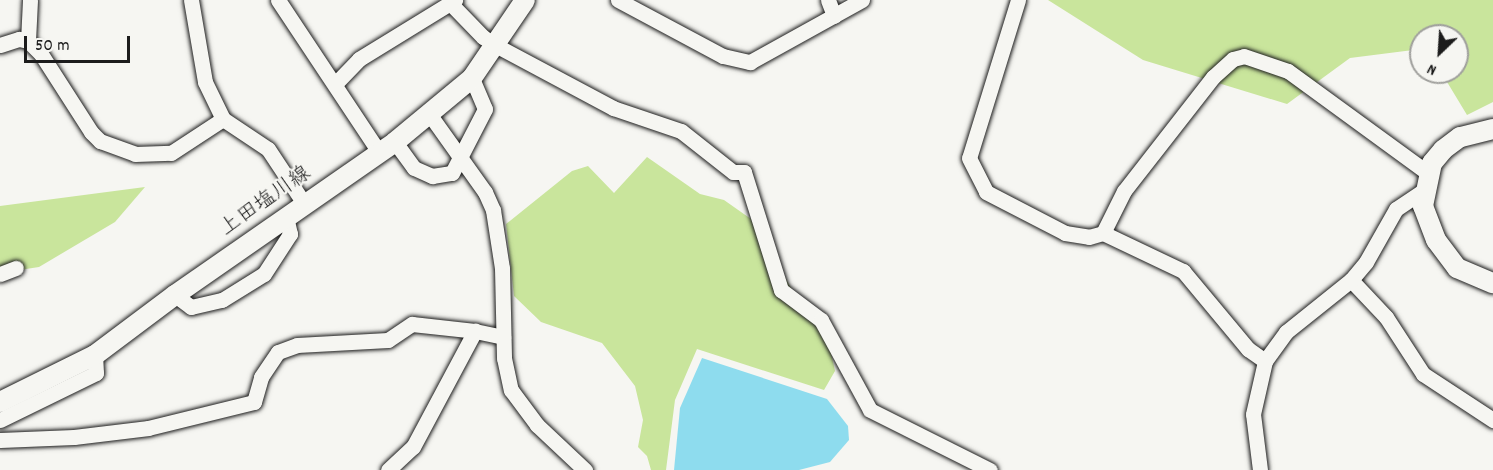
<!DOCTYPE html>
<html>
<head>
<meta charset="utf-8">
<style>
	body { margin:0 }
	#map { position:relative; width:1493px; height:470px; overflow:hidden; background:#f6f6f2; font-family:Dekko,"Klee One",sans-serif }
	div>[style] { position:absolute }
	[style*='--x'] { left:calc(var(--x)*1px); top:calc(var(--y)*1px); width:calc(var(--w)*1px); rotate:calc(var(--a)*1deg) }
	.green>* { inset:0; background:#c9e59c }
	.water>* { inset:0; background:#8edcee }
	.roads { filter:drop-shadow(0 0 2px #1c1c1c) drop-shadow(0 0 2px #1c1c1c) }
	.minor>* { height:15px; margin:-7.5px; padding:0 7.5px; transform-origin:7.5px; border-radius:7.5px; background:#f6f6f2 }
	.major>* { height:20px; margin:-10px; padding:0 10px; transform-origin:10px; border-radius:10px; background:#f6f6f2 }
	span { translate:-50% -50%; white-space:nowrap; text-align:center; line-height:1.15; -webkit-text-stroke:4.5px #f6f6f2; paint-order:stroke }
	.street-label { font-size:21px; color:#1c1c1c }
	.north { position:absolute; left:1409px; top:24px; width:60px; height:60px; box-sizing:border-box; background:#f6f6f2; border:2px solid #9f9f9c; border-radius:50%; rotate:205deg; font-size:16px; font-weight:700; line-height:24px; text-align:center; color:#1c1c1c }
	.north::after { content:''; display:block; margin:auto; width:21px; height:27px; background:#1c1c1c; clip-path:polygon(50% 0,100% 100%,50% 72%,0 100%) }
	.scale { position:absolute; left:24px; top:36px; width:106px; height:27px; box-sizing:border-box; border:3px solid #1c1c1c; border-top:0; padding-left:8px; font-size:18px; line-height:21px; white-space:nowrap; color:#1c1c1c; -webkit-text-stroke:4px #f6f6f2; paint-order:stroke }
</style>
</head>
<body>
<div id="map">
	<div class="green">
		<div style="clip-path:polygon(1048px 0,1493px 0,1493px 102px,1467px 115px,1441px 72px,1457px 72px,1457px 36px,1421px 36px,1421px 49px,1350px 58px,1287px 104px,1143px 60px)"></div>
		<div style="clip-path:polygon(647px 157px,700px 194px,724px 200px,751px 219px,793px 291px,827px 334px,835px 371px,824px 390px,697px 349px,675px 400px,666px 470px,651px 470px,647px 456px,638px 447px,643px 420px,635px 386px,602px 343px,541px 322px,514px 296px,506px 224px,572px 171px,588px 166px,614px 193px)"></div>
		<div style="clip-path:polygon(145px 187px,115px 222px,39px 267px,0 273px,0 206px)"></div>
	</div>
	<div class="water">
		<div style="clip-path:polygon(702px 358px,827px 399px,848px 426px,849px 440px,830px 462px,799px 470px,674px 470px,680px 408px)"></div>
	</div>
	<div class="roads">
		<div class="minor">
			<div style="--x:191;--y:0;--w:83;--a:80.3"></div>
			<div style="--x:205;--y:82;--w:41;--a:64.1"></div>
			<div style="--x:223;--y:119;--w:54;--a:33.7"></div>
			<div style="--x:268;--y:149;--w:67;--a:56.5"></div>
			<div style="--x:278;--y:0;--w:182;--a:56.4"></div>
			<div style="--x:618;--y:0;--w:119;--a:28.1"></div>
			<div style="--x:723;--y:56;--w:28;--a:13"></div>
			<div style="--x:750;--y:62;--w:128;--a:-29"></div>
			<div style="--x:828;--y:0;--w:17;--a:69"></div>
			<div style="--x:1018;--y:0;--w:165;--a:107.2"></div>
			<div style="--x:969;--y:158;--w:38;--a:63"></div>
			<div style="--x:986;--y:192;--w:89;--a:27.4"></div>
			<div style="--x:1065;--y:233;--w:24;--a:9"></div>
			<div style="--x:1089;--y:237;--w:15;--a:-16"></div>
			<div style="--x:1103;--y:233;--w:47;--a:-63.4"></div>
			<div style="--x:1124;--y:191;--w:145;--a:-52"></div>
			<div style="--x:1213;--y:77;--w:27;--a:-42"></div>
			<div style="--x:1233;--y:59;--w:11;--a:-15"></div>
			<div style="--x:1244;--y:56;--w:46;--a:18.8"></div>
			<div style="--x:1288;--y:71;--w:175;--a:36.1"></div>
			<div style="--x:450;--y:3;--w:47;--a:45.9"></div>
			<div style="--x:483;--y:37;--w:17;--a:33"></div>
			<div style="--x:497;--y:46;--w:132;--a:28.1"></div>
			<div style="--x:613;--y:108;--w:72;--a:18.7"></div>
			<div style="--x:681;--y:131;--w:66;--a:38.3"></div>
			<div style="--x:733;--y:172;--w:11;--a:0"></div>
			<div style="--x:744;--y:172;--w:124;--a:72.6"></div>
			<div style="--x:781;--y:290;--w:50;--a:36.9"></div>
			<div style="--x:821;--y:320;--w:102;--a:61.4"></div>
			<div style="--x:870;--y:410;--w:134;--a:26.6"></div>
			<div style="--x:28;--y:41;--w:41;--a:-87.2"></div>
			<div style="--x:0;--y:45;--w:20;--a:-18"></div>
			<div style="--x:19;--y:39;--w:9;--a:13"></div>
			<div style="--x:28;--y:41;--w:18;--a:45"></div>
			<div style="--x:41;--y:54;--w:93;--a:57.3"></div>
			<div style="--x:91;--y:132;--w:13;--a:45"></div>
			<div style="--x:100;--y:141;--w:37;--a:20"></div>
			<div style="--x:135;--y:154;--w:36;--a:-2"></div>
			<div style="--x:171;--y:153;--w:62;--a:-33.2"></div>
			<div style="--x:336;--y:83;--w:33;--a:-46"></div>
			<div style="--x:359;--y:59;--w:113;--a:-31.6"></div>
			<div style="--x:430;--y:115;--w:95;--a:54.5"></div>
			<div style="--x:485;--y:192;--w:20;--a:66"></div>
			<div style="--x:493;--y:210;--w:59;--a:81.2"></div>
			<div style="--x:502;--y:268;--w:90;--a:88.7"></div>
			<div style="--x:504;--y:358;--w:33;--a:78"></div>
			<div style="--x:511;--y:390;--w:44;--a:53.4"></div>
			<div style="--x:537;--y:425;--w:66;--a:43.2"></div>
			<div style="--x:395;--y:142;--w:32;--a:54"></div>
			<div style="--x:414;--y:168;--w:20;--a:24"></div>
			<div style="--x:432;--y:176;--w:20;--a:-9"></div>
			<div style="--x:452;--y:173;--w:72;--a:-62.7"></div>
			<div style="--x:485;--y:109;--w:34;--a:-113"></div>
			<div style="--x:1103;--y:233;--w:89;--a:25.4"></div>
			<div style="--x:1183;--y:271;--w:102;--a:50.2"></div>
			<div style="--x:1248;--y:349;--w:21;--a:35"></div>
			<div style="--x:0;--y:274;--w:17;--a:-21"></div>
			<div style="--x:1351;--y:280;--w:51;--a:46.6"></div>
			<div style="--x:1386;--y:317;--w:68;--a:57"></div>
			<div style="--x:1423;--y:374;--w:84;--a:33.3"></div>
			<div style="--x:175;--y:295;--w:20;--a:37"></div>
			<div style="--x:191;--y:307;--w:32;--a:-13"></div>
			<div style="--x:222;--y:300;--w:49;--a:-31.8"></div>
			<div style="--x:264;--y:274;--w:48;--a:-57"></div>
			<div style="--x:290;--y:234;--w:17;--a:-103"></div>
			<div style="--x:0;--y:420;--w:107;--a:-26.1"></div>
			<div style="--x:96;--y:373;--w:18;--a:-93"></div>
			<div style="--x:0;--y:440;--w:74;--a:-2.3"></div>
			<div style="--x:74;--y:437;--w:75;--a:-6.9"></div>
			<div style="--x:148;--y:428;--w:109;--a:-13.8"></div>
			<div style="--x:254;--y:402;--w:26;--a:-74"></div>
			<div style="--x:261;--y:377;--w:30;--a:-56"></div>
			<div style="--x:278;--y:352;--w:20;--a:-20"></div>
			<div style="--x:297;--y:345;--w:91;--a:-3.1"></div>
			<div style="--x:388;--y:340;--w:29;--a:-34"></div>
			<div style="--x:412;--y:324;--w:63;--a:6.3"></div>
			<div style="--x:388;--y:470;--w:34;--a:-43"></div>
			<div style="--x:413;--y:447;--w:132;--a:-61.9"></div>
			<div style="--x:475;--y:331;--w:29;--a:12"></div>
			<div style="--x:1260;--y:470;--w:56;--a:-97.1"></div>
			<div style="--x:1253;--y:414;--w:54;--a:-77.2"></div>
			<div style="--x:1265;--y:361;--w:36;--a:-54"></div>
			<div style="--x:1286;--y:332;--w:83;--a:-38.7"></div>
			<div style="--x:1351;--y:280;--w:23;--a:-50"></div>
			<div style="--x:1366;--y:262;--w:61;--a:-60.5"></div>
			<div style="--x:1396;--y:209;--w:32;--a:-34"></div>
		</div>
		<div class="major">
			<div style="--x:1493;--y:129;--w:34;--a:166"></div>
			<div style="--x:1460;--y:137;--w:21;--a:143"></div>
			<div style="--x:1443;--y:150;--w:17;--a:130"></div>
			<div style="--x:1432;--y:163;--w:44;--a:101.8"></div>
			<div style="--x:1423;--y:206;--w:36;--a:69"></div>
			<div style="--x:1436;--y:240;--w:35;--a:53"></div>
			<div style="--x:1457;--y:268;--w:39;--a:23"></div>
			<div style="--x:0;--y:402;--w:106;--a:-26.3"></div>
			<div style="--x:95;--y:355;--w:100;--a:-36.9"></div>
			<div style="--x:175;--y:295;--w:268;--a:-34.8"></div>
			<div style="--x:395;--y:142;--w:100;--a:-39.7"></div>
			<div style="--x:472;--y:78;--w:94;--a:-55.8"></div>
		</div>
	</div>
	<div class="street-label">
		<span style="left:266px;top:202px;rotate:-35deg">上田塩川線</span>
	</div>
	<div class="north">N</div>
	<div class="scale">50 m</div>
</div>
</body>
</html>
